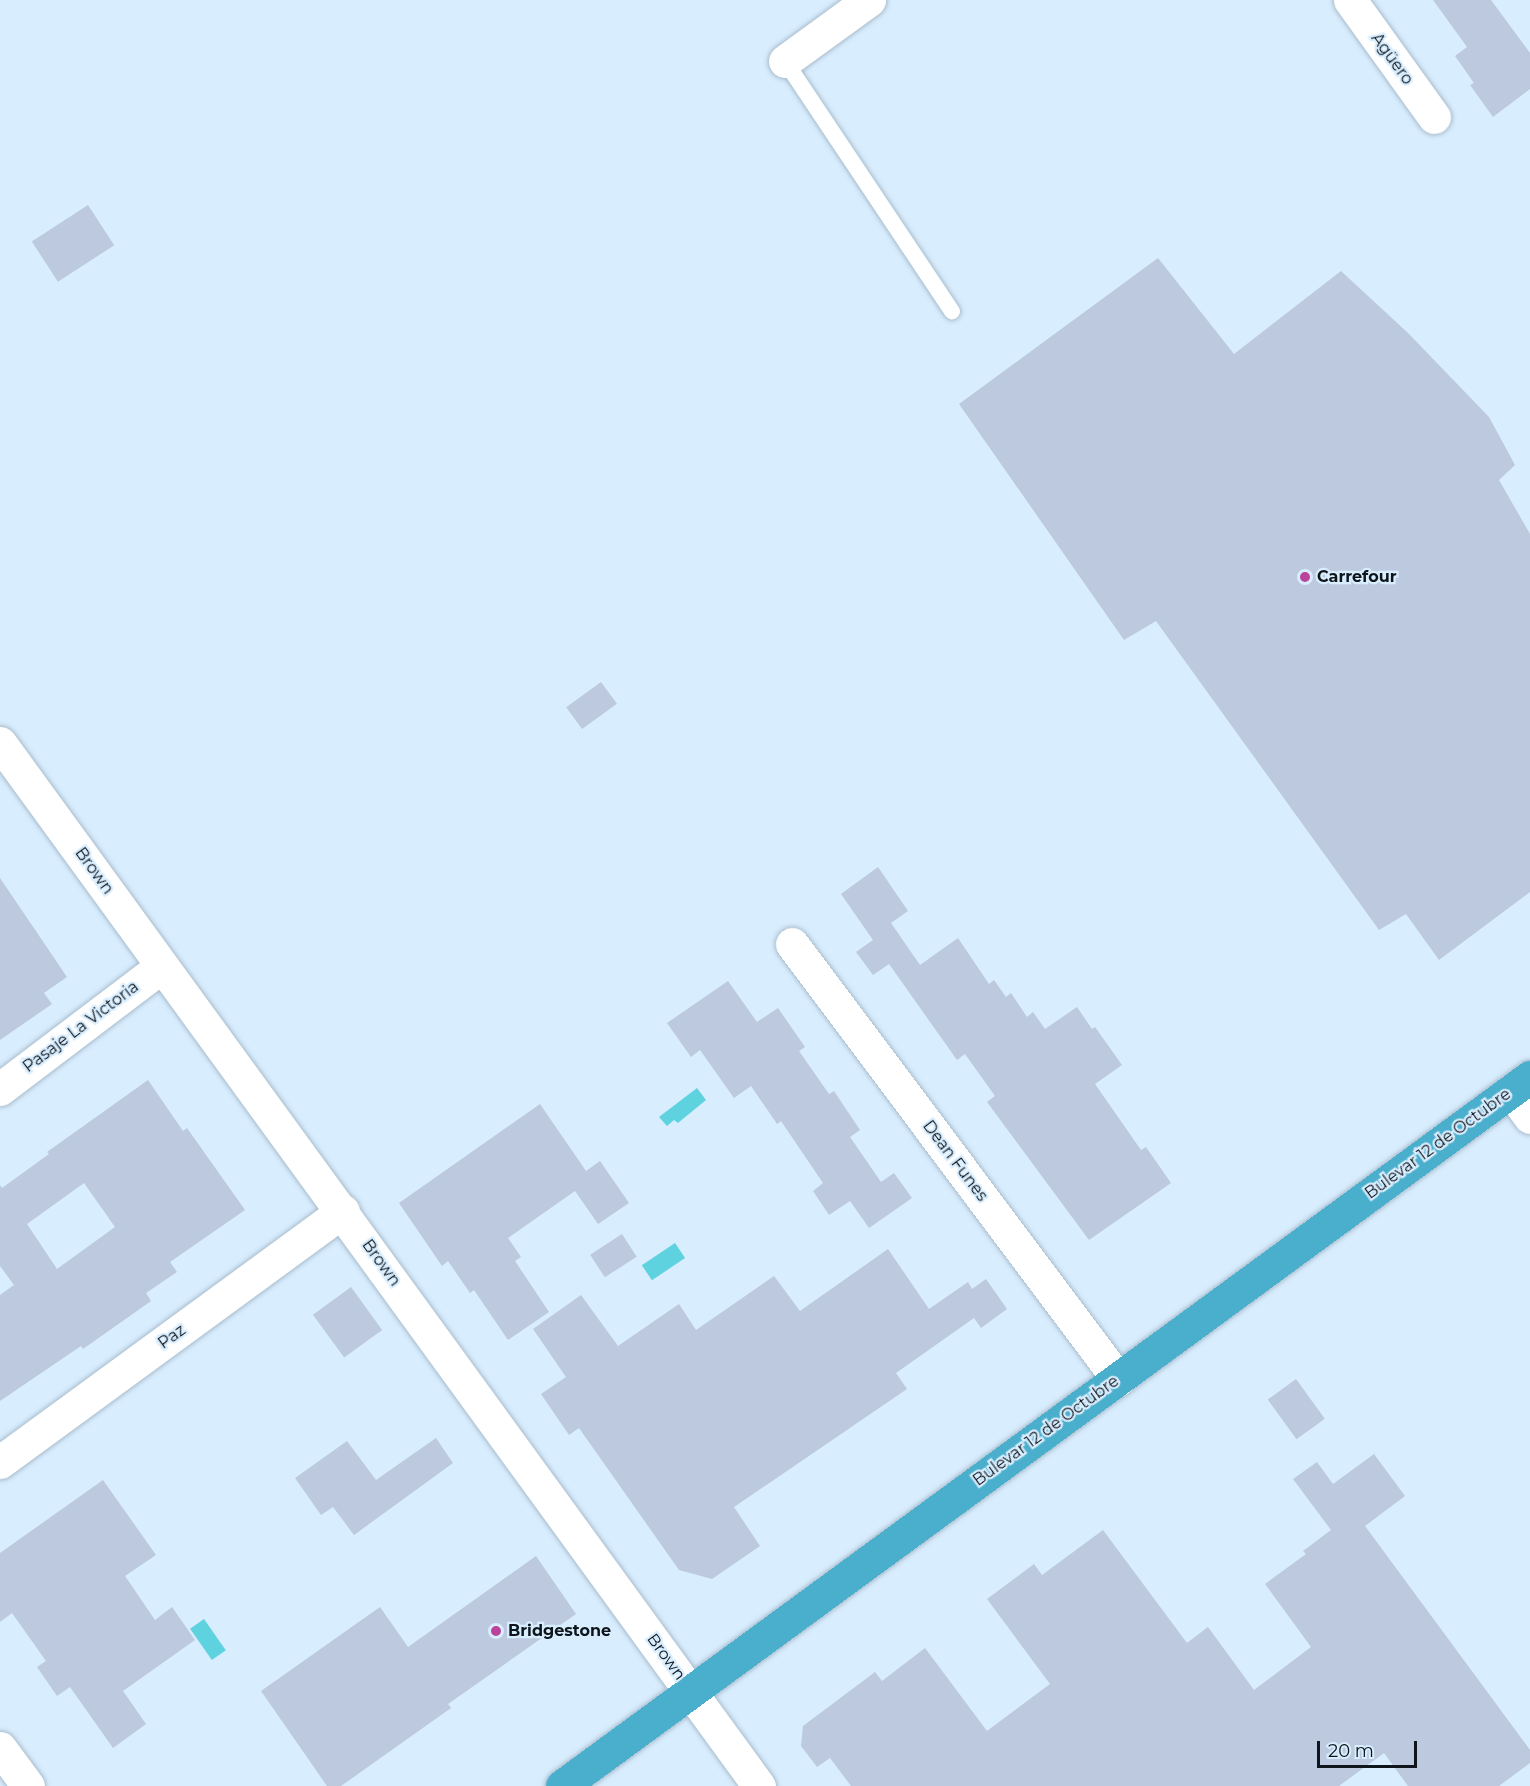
<!DOCTYPE html>
<html>
<head>
<meta charset="utf-8">
<style>
	body { margin:0 }
	#map { position:relative; width:1530px; height:1786px; overflow:hidden; background:#d8edfe; font-family:Montserrat,sans-serif }
	div>[style] { position:absolute }
	[style*='--x'] { left:calc(var(--x)*1px); top:calc(var(--y)*1px); width:calc(var(--w)*1px); rotate:calc(var(--a)*1deg) }
	.water>* { inset:0; background:#5ed2df; transform-origin:0 0 }
	.building>* { inset:0; background:#bdc9de; transform-origin:0 0 }
	.roads { filter:drop-shadow(0 0 2px #a8bccc) drop-shadow(0 0 2px #a8bccc) }
	.service>* { height:16px; margin:-8px; padding:0 8px; transform-origin:8px; border-radius:8px; background:#fff }
	.minor>* { height:33px; margin:-16.5px; padding:0 16.5px; transform-origin:16.5px; border-radius:16.5px; background:#fff }
	.tertiary>* { height:33px; margin:-16.5px; padding:0 16.5px; transform-origin:16.5px; border-radius:16.5px; background:#fff }
	.trunk>* { height:33px; margin:-16.5px; padding:0 16.5px; transform-origin:16.5px; border-radius:16.5px; background:#4aafcc }
	.dots>* { width:16px; height:16px; translate:-50% -50%; box-sizing:border-box; border:3px solid #d8edfe; border-radius:50% }
	span { translate:-50% -50%; white-space:nowrap; text-align:center; line-height:1.15; -webkit-text-stroke:4.5px #d8edfe; paint-order:stroke }
	.street-label { font-size:16px; color:#0e151b }
	.poi-label { font-size:16px; color:#0e151b; font-weight:700 }
	.left { translate:0 -50%; text-align:left }
	.scale { position:absolute; left:1317px; top:1741px; width:100px; height:27px; box-sizing:border-box; border:3px solid #0e151b; border-top:0; padding-left:8px; font-size:18px; line-height:21px; white-space:nowrap; color:#0e151b; -webkit-text-stroke:4px #d8edfe; paint-order:stroke }
</style>
</head>
<body>
<div id="map">
	<div class="water">
		<div style="clip-path:polygon(697px 1088px,706px 1100px,678px 1123px,674px 1120px,667px 1126px,659px 1117px)"></div>
		<div style="left:675px;top:1243px;width:18px;height:40px;rotate:56deg"></div>
		<div style="left:204px;top:1619px;width:38px;height:17px;rotate:55deg"></div>
	</div>
	<div class="building">
		<div style="clip-path:polygon(1433px 0,1491px 0,1530px 53px,1530px 89px,1493px 117px,1470px 85px,1474px 83px,1455px 56px,1467px 47px)"></div>
		<div style="left:88px;top:205px;width:48px;height:67px;rotate:57deg"></div>
		<div style="clip-path:polygon(1158px 258px,1234px 354px,1341px 271px,1408px 333px,1489px 417px,1515px 465px,1499px 480px,1530px 534px,1530px 892px,1439px 960px,1406px 914px,1379px 930px,1156px 621px,1124px 640px,959px 404px)"></div>
		<div style="left:601px;top:682px;width:27px;height:43px;rotate:54deg"></div>
		<div style="clip-path:polygon(878px 867px,908px 911px,891px 923px,920px 965px,958px 938px,989px 984px,994px 980px,1006px 997px,1011px 993px,1027px 1017px,1033px 1012px,1045px 1029px,1077px 1007px,1092px 1029px,1095px 1027px,1122px 1065px,1095px 1084px,1141px 1150px,1146px 1147px,1171px 1183px,1089px 1240px,987px 1102px,995px 1096px,965px 1054px,957px 1060px,889px 964px,873px 975px,856px 952px,873px 940px,841px 894px)"></div>
		<div style="clip-path:polygon(0 878px,67px 977px,44px 993px,52px 1004px,0 1040px)"></div>
		<div style="clip-path:polygon(728px 981px,757px 1022px,778px 1008px,805px 1047px,799px 1051px,829px 1094px,834px 1091px,860px 1130px,850px 1137px,881px 1182px,894px 1173px,912px 1198px,869px 1228px,850px 1201px,829px 1215px,813px 1191px,823px 1183px,781px 1121px,777px 1124px,751px 1086px,734px 1098px,700px 1050px,691px 1057px,667px 1023px)"></div>
		<div style="clip-path:polygon(evenodd,148px 1080px,183px 1131px,187px 1128px,245px 1210px,170px 1262px,177px 1272px,146px 1293px,151px 1301px,83px 1349px,81px 1346px,0 1401px,0 1295px,14px 1285px,0 1266px,0 1185px,2px 1188px,49px 1154px,47px 1152px,148px 1080px,84px 1183px,115px 1227px,57px 1269px,27px 1224px,84px 1183px)"></div>
		<div style="clip-path:polygon(540px 1104px,586px 1171px,600px 1161px,629px 1203px,598px 1224px,575px 1191px,508px 1238px,521px 1257px,515px 1261px,549px 1312px,508px 1340px,474px 1290px,470px 1293px,448px 1261px,442px 1266px,399px 1203px)"></div>
		<div style="left:622px;top:1234px;width:27px;height:38px;rotate:57deg"></div>
		<div style="clip-path:polygon(888px 1249px,929px 1309px,968px 1282px,972px 1289px,986px 1279px,1007px 1309px,981px 1328px,974px 1318px,896px 1373px,907px 1389px,734px 1507px,760px 1546px,712px 1579px,679px 1570px,579px 1428px,569px 1435px,541px 1394px,566px 1377px,533px 1329px,581px 1295px,618px 1346px,679px 1304px,696px 1330px,774px 1276px,800px 1311px)"></div>
		<div style="left:351px;top:1287px;width:53px;height:47px;rotate:54deg"></div>
		<div style="left:1296px;top:1379px;width:49px;height:35px;rotate:54deg"></div>
		<div style="clip-path:polygon(436px 1438px,453px 1463px,354px 1535px,333px 1507px,321px 1515px,295px 1478px,347px 1441px,376px 1480px)"></div>
		<div style="clip-path:polygon(1374px 1454px,1405px 1496px,1365px 1526px,1530px 1750px,1530px 1763px,1499px 1786px,1408px 1786px,1384px 1753px,1339px 1786px,851px 1786px,830px 1758px,817px 1767px,801px 1746px,803px 1726px,875px 1672px,882px 1681px,925px 1648px,987px 1731px,1050px 1684px,987px 1599px,1034px 1564px,1042px 1575px,1103px 1530px,1187px 1643px,1208px 1627px,1254px 1690px,1311px 1647px,1265px 1584px,1306px 1554px,1303px 1551px,1331px 1530px,1293px 1479px,1317px 1462px,1333px 1484px)"></div>
		<div style="clip-path:polygon(103px 1480px,156px 1555px,125px 1576px,155px 1620px,172px 1607px,195px 1640px,123px 1691px,146px 1724px,113px 1748px,70px 1687px,57px 1696px,37px 1667px,46px 1661px,12px 1613px,0 1622px,0 1553px)"></div>
		<div style="clip-path:polygon(536px 1556px,576px 1614px,448px 1704px,451px 1708px,341px 1786px,327px 1786px,261px 1691px,380px 1607px,408px 1647px)"></div>
	</div>
	<div class="roads">
		<div class="service">
			<div style="--x:785;--y:61;--w:301;--a:56.3"></div>
		</div>
		<div class="minor">
			<div style="--x:1350;--y:0;--w:144;--a:54.3"></div>
			<div style="--x:785;--y:61;--w:104;--a:-36"></div>
			<div style="--x:792;--y:944;--w:544;--a:53.15"></div>
			<div style="--x:0;--y:1089;--w:203;--a:-37.2"></div>
			<div style="--x:1511;--y:1091;--w:32;--a:54"></div>
			<div style="--x:0;--y:1462;--w:425;--a:-36.2"></div>
			<div style="--x:0;--y:1748;--w:47;--a:53.6"></div>
		</div>
		<div class="tertiary">
			<div style="--x:0;--y:743;--w:1290;--a:53.96"></div>
		</div>
		<div class="trunk">
			<div style="--x:562;--y:1786;--w:1200;--a:-36.22"></div>
		</div>
	</div>
	<div class="dots">
		<div style="left:1305px;top:577px;background:#ba449b"></div>
		<div style="left:496px;top:1631px;background:#ba449b"></div>
	</div>
	<div class="street-label">
		<span style="left:1392px;top:59px;rotate:54deg">Agüero</span>
		<span style="left:94px;top:871px;rotate:54deg">Brown</span>
		<span style="left:81px;top:1027px;rotate:-37deg">Pasaje La Victoria</span>
		<span style="left:1438px;top:1144px;rotate:-36deg">Bulevar 12 de Octubre</span>
		<span style="left:955px;top:1161px;rotate:53deg">Dean Funes</span>
		<span style="left:381px;top:1263px;rotate:54deg">Brown</span>
		<span style="left:172px;top:1337px;rotate:-36deg">Paz</span>
		<span style="left:1046px;top:1431px;rotate:-36deg">Bulevar 12 de Octubre</span>
		<span style="left:666px;top:1657px;rotate:54deg">Brown</span>
	</div>
	<div class="poi-label">
		<span class="left" style="left:1317px;top:577px">Carrefour</span>
		<span class="left" style="left:508px;top:1631px">Bridgestone</span>
	</div>
	<div class="scale">20 m</div>
</div>
</body>
</html>
